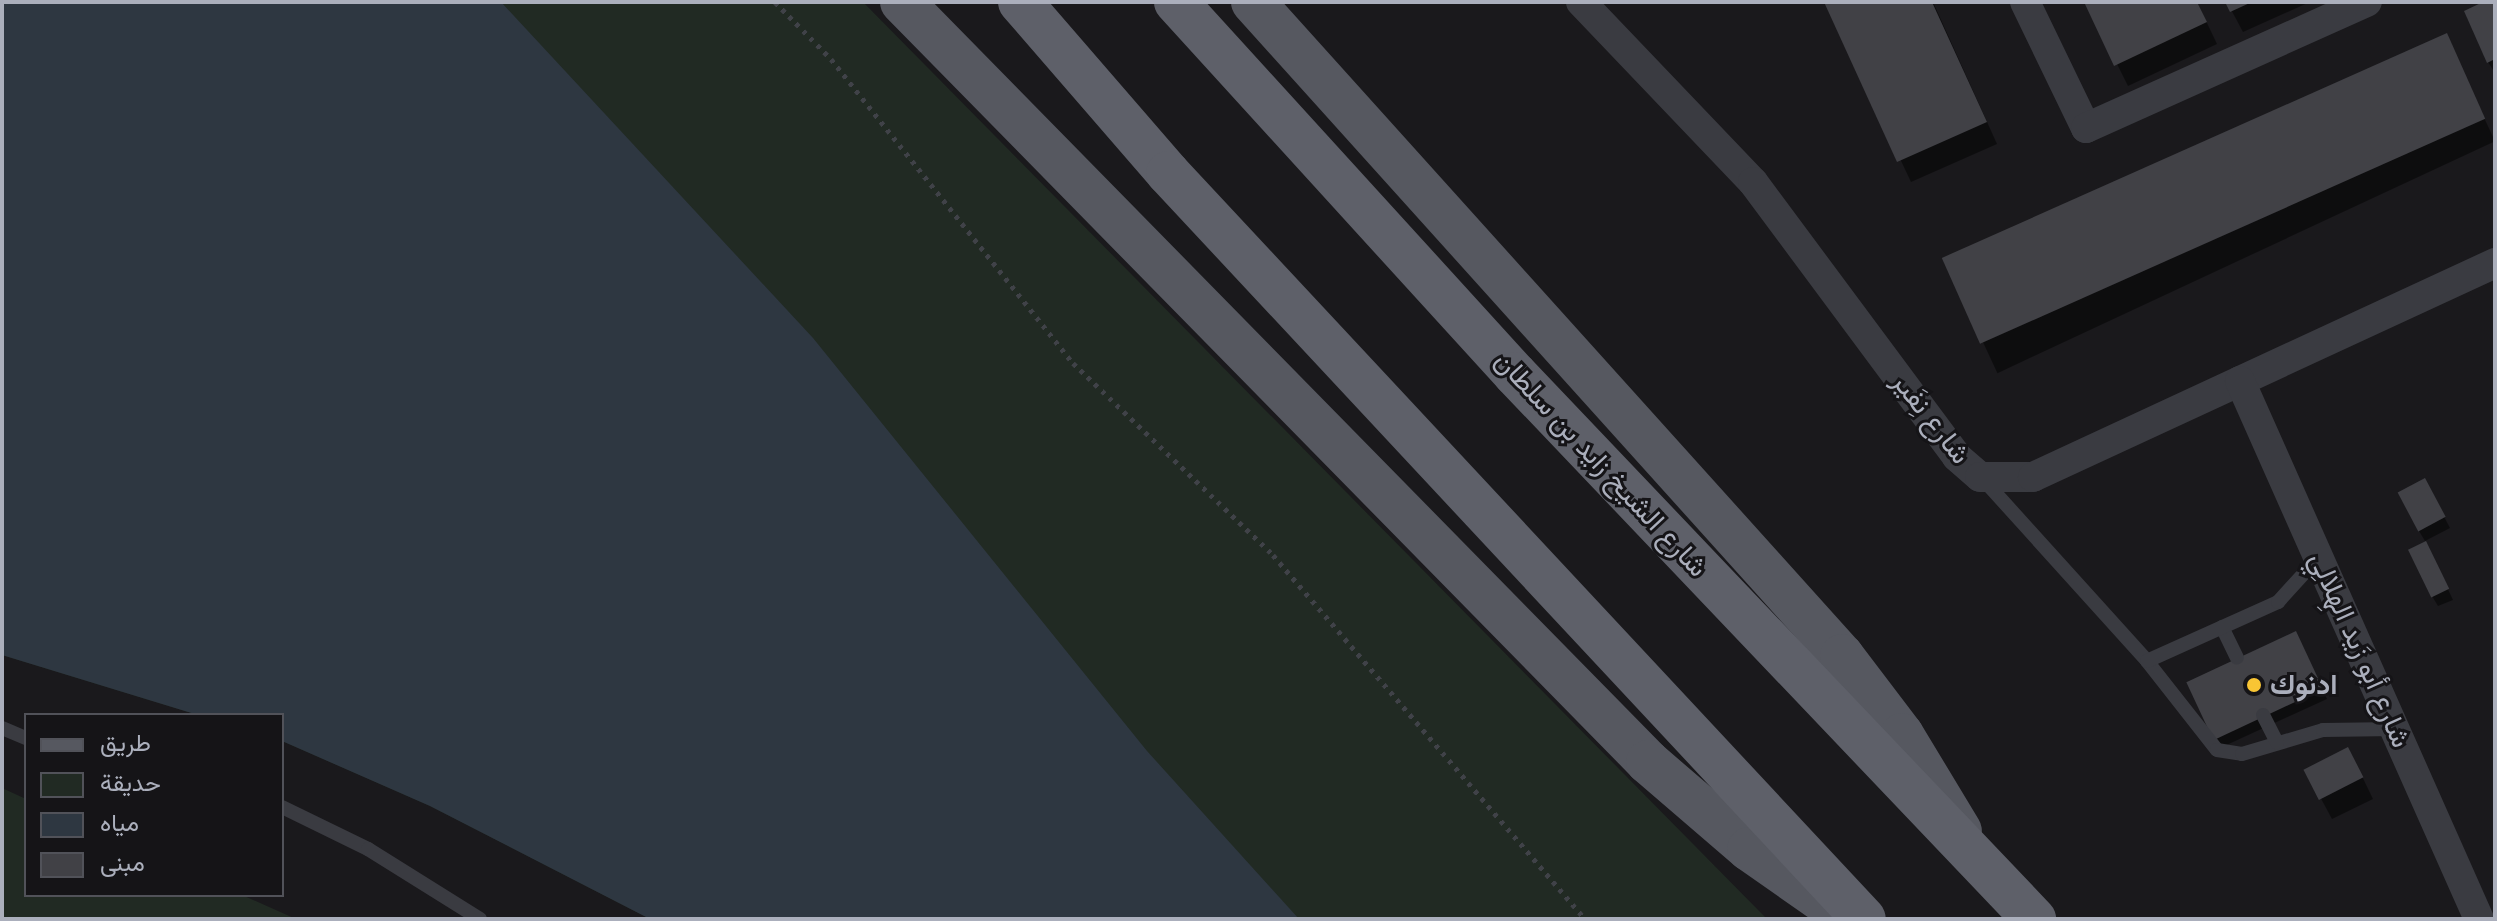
<!DOCTYPE html>
<html>
<head>
<meta charset="utf-8">
<style>
	body { margin:0 }
	#map { position:relative; width:2497px; height:921px; overflow:hidden; background:#1a191c; font-family:"Varela Round",Vazirmatn,sans-serif }
	div>[style] { position:absolute }
	[style*='--x'] { left:calc(var(--x)*1px); top:calc(var(--y)*1px); width:calc(var(--w)*1px); rotate:calc(var(--a)*1deg) }
	.green>* { inset:0; background:#212a23 }
	.water>* { inset:0; background:#2e3741 }
	.shadow>* { inset:0; background:#0007; transform-origin:0 0 }
	.building>* { inset:0; background:#414146; transform-origin:0 0 }
	.path>* { height:5px; margin-top:-2.5px; transform-origin:0; background:repeating-linear-gradient(90deg,#404248 0 4px,transparent 0 10px) }
	.service>* { height:14px; margin:-7px; padding:0 7px; transform-origin:7px; border-radius:7px; background:#3a3b41 }
	.minor>* { height:30px; margin:-15px; padding:0 15px; transform-origin:15px; border-radius:15px; background:#3a3b41 }
	.primary>* { height:44px; margin:-22px; padding:0 22px; transform-origin:22px; border-radius:22px; background:#565860 }
	.trunk>* { height:44px; margin:-22px; padding:0 22px; transform-origin:22px; border-radius:22px; background:#5e6069 }
	.dots>* { width:22px; height:22px; translate:-50% -50%; box-sizing:border-box; border:4px solid #151417; border-radius:50% }
	span { translate:-50% -50%; white-space:nowrap; text-align:center; line-height:1.15; -webkit-text-stroke:6px #151417; paint-order:stroke }
	.street-label { font-size:28px; color:#abafbc }
	.poi-label { font-size:28px; color:#abafbc; font-weight:700 }
	.left { translate:0 -50%; text-align:left }
	.frame { position:absolute; inset:0; border:4px solid #abafbc; pointer-events:none }
	.legend { position:absolute; left:24px; top:713px; width:260px; height:184px; box-sizing:border-box; background:#151417; border:2px solid #515259; margin:0; padding:10px 14px; list-style:none; font-size:24px; color:#abafbc }
	.legend li { display:flex; align-items:center; gap:16px; height:40px }
	.legend b { width:40px; border:2px solid #515259 }
</style>
</head>
<body>
<div id="map">
	<div class="green">
		<div style="clip-path:polygon(2px 2px,863px 2px,1767px 919px,650px 919px,430px 806px,282px 741px,282px 715px,198px 715px,2px 655px)"></div>
		<div style="clip-path:polygon(2px 788px,26px 799px,26px 895px,242px 895px,296px 919px,2px 919px)"></div>
	</div>
	<div class="water">
		<div style="clip-path:polygon(2px 2px,501px 2px,813px 338px,1147px 751px,1299px 919px,650px 919px,430px 806px,282px 741px,282px 715px,198px 715px,2px 655px)"></div>
	</div>
	<div class="shadow">
		<div style="clip-path:polygon(1826px 2px,1933px 2px,1997px 144px,1911px 182px)"></div>
		<div style="clip-path:polygon(2086px 2px,2197px 2px,2217px 44px,2128px 86px)"></div>
		<div style="clip-path:polygon(2227px 2px,2310px 2px,2243px 32px)"></div>
		<div style="clip-path:polygon(2488px 2px,2495px 2px,2495px 73px,2488px 62px)"></div>
		<div style="left:2446px;top:36px;width:116px;height:549px;rotate:65deg"></div>
		<div style="clip-path:polygon(2430px 490px,2450px 528px,2425px 541px,2419px 531px)"></div>
		<div style="clip-path:polygon(2431px 553px,2453px 600px,2438px 606px,2432px 596px)"></div>
		<div style="clip-path:polygon(2301px 643px,2327px 699px,2220px 748px,2214px 738px)"></div>
		<div style="clip-path:polygon(2305px 769px,2359px 770px,2373px 799px,2332px 819px)"></div>
	</div>
	<div class="building">
		<div style="clip-path:polygon(1824px 2px,1932px 2px,1987px 122px,1897px 162px)"></div>
		<div style="clip-path:polygon(2084px 2px,2197px 2px,2207px 22px,2114px 66px)"></div>
		<div style="clip-path:polygon(2225px 2px,2252px 2px,2230px 12px)"></div>
		<div style="clip-path:polygon(2483px 2px,2495px 2px,2495px 59px,2487px 63px,2464px 11px)"></div>
		<div style="left:2447px;top:33px;width:94px;height:553px;rotate:66deg"></div>
		<div style="left:2425px;top:478px;width:44px;height:31px;rotate:62deg"></div>
		<div style="left:2426px;top:541px;width:53px;height:20px;rotate:64deg"></div>
		<div style="left:2296px;top:631px;width:64px;height:121px;rotate:65deg"></div>
		<div style="left:2348px;top:747px;width:34px;height:50px;rotate:63deg"></div>
	</div>
	<div class="path">
		<div style="--x:775;--y:2;--w:80;--a:45.5"></div>
		<div style="--x:831;--y:59;--w:389;--a:51.5"></div>
		<div style="--x:1073;--y:363;--w:277;--a:43.8"></div>
		<div style="--x:1273;--y:555;--w:479;--a:49.4"></div>
	</div>
	<div class="service">
		<div style="--x:1981;--y:477;--w:248;--a:47.9"></div>
		<div style="--x:2147;--y:661;--w:113;--a:51.8"></div>
		<div style="--x:2217;--y:750;--w:25;--a:9"></div>
		<div style="--x:2242;--y:754;--w:84;--a:-16.5"></div>
		<div style="--x:2323;--y:730;--w:73;--a:-0.8"></div>
		<div style="--x:2222;--y:627;--w:34;--a:64"></div>
		<div style="--x:2147;--y:661;--w:144;--a:-24.2"></div>
		<div style="--x:2278;--y:602;--w:59;--a:-47.7"></div>
		<div style="--x:2263;--y:715;--w:31;--a:63"></div>
		<div style="--x:2;--y:728;--w:26;--a:23"></div>
		<div style="--x:282;--y:807;--w:96;--a:26"></div>
		<div style="--x:368;--y:849;--w:132;--a:32"></div>
	</div>
	<div class="minor">
		<div style="--x:1581;--y:2;--w:249;--a:46.3"></div>
		<div style="--x:1753;--y:182;--w:342;--a:53.4"></div>
		<div style="--x:1957;--y:457;--w:30;--a:41"></div>
		<div style="--x:1980;--y:477;--w:53;--a:0"></div>
		<div style="--x:2033;--y:477;--w:509;--a:-24.85"></div>
		<div style="--x:2025;--y:2;--w:140;--a:64.2"></div>
		<div style="--x:2086;--y:128;--w:308;--a:-24.2"></div>
		<div style="--x:2240;--y:381;--w:589;--a:66.05"></div>
	</div>
	<div class="primary">
		<div style="--x:902;--y:2;--w:1065;--a:45.53"></div>
		<div style="--x:1648;--y:762;--w:133;--a:40.7"></div>
		<div style="--x:1749;--y:849;--w:122;--a:35"></div>
		<div style="--x:1253;--y:2;--w:880;--a:47.99"></div>
		<div style="--x:1842;--y:656;--w:99;--a:52.8"></div>
		<div style="--x:1902;--y:735;--w:112;--a:58.9"></div>
	</div>
	<div class="trunk">
		<div style="--x:1020;--y:2;--w:226;--a:49.1"></div>
		<div style="--x:1168;--y:173;--w:1020;--a:46.99"></div>
		<div style="--x:1176;--y:2;--w:503;--a:47.66"></div>
		<div style="--x:1515;--y:374;--w:753;--a:46.4"></div>
	</div>
	<div class="dots">
		<div style="left:2254px;top:685px;background:#f9c534"></div>
	</div>
	<div class="street-label">
		<span style="left:1931px;top:418px;rotate:52deg">شارع نِفَير</span>
		<span style="left:1601px;top:464px;rotate:47deg">شارع الشيخ زايد بن سلطان</span>
		<span style="left:2360px;top:650px;rotate:66deg">شارع أبو زَيد الهِلالِي</span>
	</div>
	<div class="poi-label">
		<span class="left" style="left:2270px;top:685px">ادنوك</span>
	</div>
	<div class="frame"></div>
	<ul class="legend">
	<li><b style="height:10px;background:#565860"></b>طريق</li>
	<li><b style="height:22px;background:#212a23"></b>حديقة</li>
	<li><b style="height:22px;background:#2e3741"></b>مياه</li>
	<li><b style="height:22px;background:#414146"></b>مبنى</li>
	</ul>
</div>
</body>
</html>
